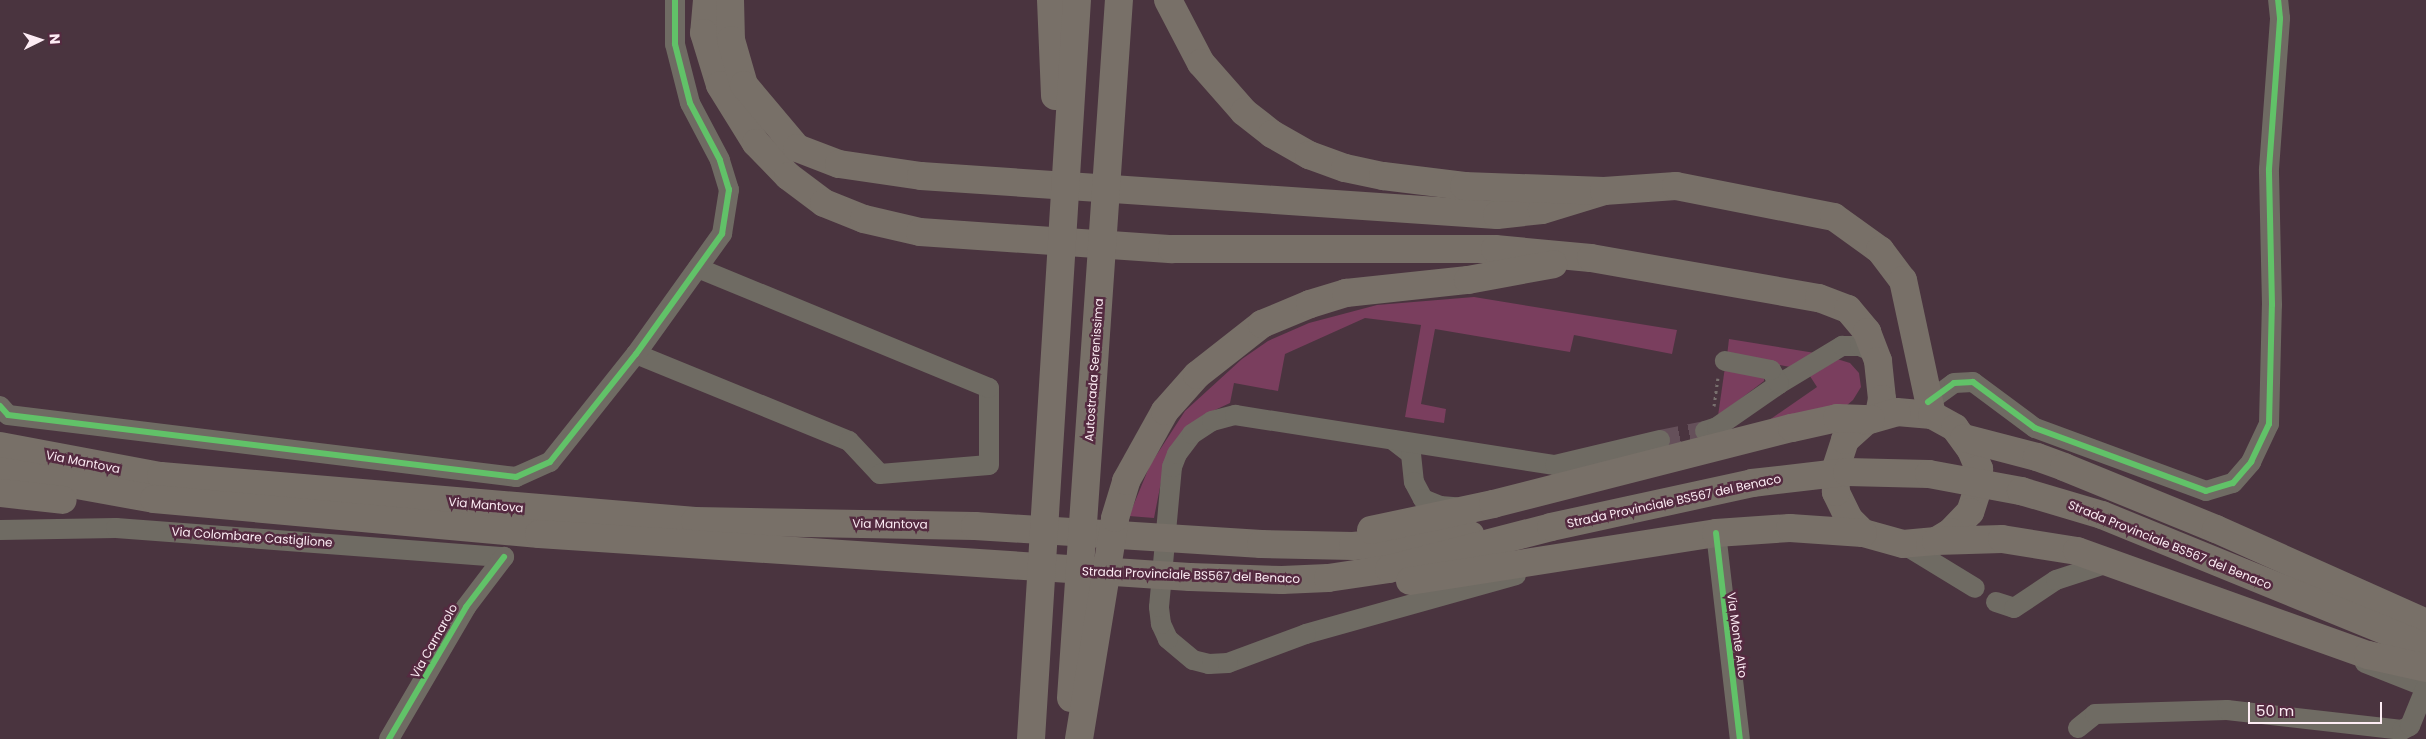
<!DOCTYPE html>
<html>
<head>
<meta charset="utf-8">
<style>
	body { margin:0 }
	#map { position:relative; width:2426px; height:739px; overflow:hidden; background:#4a343f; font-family:Poppins,sans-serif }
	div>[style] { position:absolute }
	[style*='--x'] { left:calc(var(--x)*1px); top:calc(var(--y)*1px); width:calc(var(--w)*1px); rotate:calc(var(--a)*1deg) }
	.green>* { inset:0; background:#7a3e5e }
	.minor-tunnel>* { height:20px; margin-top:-10px; transform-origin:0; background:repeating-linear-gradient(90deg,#65505a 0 20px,transparent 0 30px) }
	.path>* { height:3px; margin-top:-1.5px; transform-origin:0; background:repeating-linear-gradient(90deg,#78706e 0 2.5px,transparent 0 6.5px) }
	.minor>* { height:20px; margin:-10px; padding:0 10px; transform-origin:10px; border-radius:10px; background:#6f6b63 }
	.highway>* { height:28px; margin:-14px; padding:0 14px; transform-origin:14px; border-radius:14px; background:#787068 }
	.cycleway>* { height:6px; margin:-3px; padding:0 3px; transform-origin:3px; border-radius:3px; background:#61c268 }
	span { translate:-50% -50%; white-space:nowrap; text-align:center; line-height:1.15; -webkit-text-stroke:5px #542a40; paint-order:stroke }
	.street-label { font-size:12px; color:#fdecf4 }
	.north { position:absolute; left:15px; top:15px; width:50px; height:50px; -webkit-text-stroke:4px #542a40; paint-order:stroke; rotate:86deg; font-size:14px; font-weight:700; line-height:20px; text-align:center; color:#fdecf4 }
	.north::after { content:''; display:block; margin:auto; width:18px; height:22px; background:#fdecf4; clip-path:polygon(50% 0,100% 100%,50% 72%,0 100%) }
	.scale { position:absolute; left:2248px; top:702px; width:134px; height:22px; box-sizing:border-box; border:2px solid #fdecf4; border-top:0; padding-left:6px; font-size:15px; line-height:18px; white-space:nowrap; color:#fdecf4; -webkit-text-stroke:4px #542a40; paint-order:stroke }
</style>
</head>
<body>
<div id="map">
	<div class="green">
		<div style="clip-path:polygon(1474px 297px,1677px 330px,1672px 354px,1574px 335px,1570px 352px,1435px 329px,1421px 404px,1446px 409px,1444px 423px,1405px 417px,1421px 325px,1365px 318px,1285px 354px,1278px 391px,1234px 383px,1230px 403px,1202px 416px,1163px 472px,1154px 518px,1129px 516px,1150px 465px,1185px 411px,1242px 359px,1268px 341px,1309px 323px,1377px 305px)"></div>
		<div style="clip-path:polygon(1729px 339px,1815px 353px,1796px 368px,1727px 356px)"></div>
		<div style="clip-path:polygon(1837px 359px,1850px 363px,1859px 373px,1861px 387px,1853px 400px,1846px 406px,1752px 432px,1817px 387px,1808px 373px)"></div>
		<div style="clip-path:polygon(1725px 367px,1764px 377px,1764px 381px,1718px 416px)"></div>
	</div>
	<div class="minor-tunnel">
		<div style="--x:1660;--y:440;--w:46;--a:-11.3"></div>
	</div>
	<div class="path">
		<div style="--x:1714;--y:406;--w:28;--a:-82"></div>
	</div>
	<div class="minor">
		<div style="--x:636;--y:354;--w:230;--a:22.2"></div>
		<div style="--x:849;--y:441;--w:45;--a:46.8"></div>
		<div style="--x:880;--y:474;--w:109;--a:-4.7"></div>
		<div style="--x:989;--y:465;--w:77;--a:-90"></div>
		<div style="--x:989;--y:388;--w:315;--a:-157.6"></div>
		<div style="--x:1779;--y:384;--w:74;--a:-31.1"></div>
		<div style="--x:1842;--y:346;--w:18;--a:0"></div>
		<div style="--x:1860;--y:346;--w:10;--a:24"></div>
		<div style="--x:1869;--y:350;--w:14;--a:51"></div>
		<div style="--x:1928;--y:402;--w:32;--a:-36"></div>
		<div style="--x:1954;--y:383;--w:19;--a:-3"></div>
		<div style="--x:1973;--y:382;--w:77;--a:36.6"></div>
		<div style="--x:2035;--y:428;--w:182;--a:20.2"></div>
		<div style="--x:2206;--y:491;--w:28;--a:-17"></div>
		<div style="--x:2233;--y:483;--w:28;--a:-49"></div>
		<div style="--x:2251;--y:462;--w:42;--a:-64.7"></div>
		<div style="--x:2269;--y:424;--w:119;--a:-88.6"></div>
		<div style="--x:2272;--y:305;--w:136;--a:-91.3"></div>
		<div style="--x:2269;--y:169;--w:151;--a:-85.8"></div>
		<div style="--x:2280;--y:18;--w:18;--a:-96"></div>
		<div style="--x:0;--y:406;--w:12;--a:48"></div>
		<div style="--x:8;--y:415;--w:512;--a:6.96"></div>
		<div style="--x:516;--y:477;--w:37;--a:-24"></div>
		<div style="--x:550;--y:462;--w:138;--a:-51.5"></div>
		<div style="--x:636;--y:354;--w:148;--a:-54.4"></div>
		<div style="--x:722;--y:234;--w:45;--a:-81"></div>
		<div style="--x:729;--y:190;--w:31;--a:-107"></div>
		<div style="--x:720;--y:160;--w:64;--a:-117.8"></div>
		<div style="--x:690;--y:103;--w:61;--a:-104.3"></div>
		<div style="--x:675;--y:44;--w:44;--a:-90"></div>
		<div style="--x:1705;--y:431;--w:13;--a:-18"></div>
		<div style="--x:1717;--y:427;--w:75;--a:-34.7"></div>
		<div style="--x:1779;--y:384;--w:16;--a:-120"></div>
		<div style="--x:1771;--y:370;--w:47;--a:-168.9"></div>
		<div style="--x:1393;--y:440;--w:23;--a:38"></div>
		<div style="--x:1411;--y:454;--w:28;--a:84"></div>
		<div style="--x:1414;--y:482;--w:19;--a:62"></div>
		<div style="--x:1423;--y:499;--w:18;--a:22"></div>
		<div style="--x:1440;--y:506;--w:16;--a:4"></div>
		<div style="--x:0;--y:530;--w:116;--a:-1"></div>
		<div style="--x:116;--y:528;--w:389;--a:4.3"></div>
		<div style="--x:1716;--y:533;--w:207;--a:83.4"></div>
		<div style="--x:1903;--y:544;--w:84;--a:31.4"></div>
		<div style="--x:1516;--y:575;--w:218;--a:164.3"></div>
		<div style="--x:1306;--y:634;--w:83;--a:159.6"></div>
		<div style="--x:1228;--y:663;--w:19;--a:177"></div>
		<div style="--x:1209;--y:664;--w:16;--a:-166"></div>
		<div style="--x:1193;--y:660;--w:33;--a:-140"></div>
		<div style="--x:1168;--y:639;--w:17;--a:-115"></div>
		<div style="--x:1161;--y:624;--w:17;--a:-97"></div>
		<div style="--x:1159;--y:607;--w:141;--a:-84.7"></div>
		<div style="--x:1172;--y:467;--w:14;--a:-69"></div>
		<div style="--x:1177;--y:454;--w:25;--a:-53"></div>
		<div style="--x:1192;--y:434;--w:24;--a:-33"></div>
		<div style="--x:1212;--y:421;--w:24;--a:-15"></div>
		<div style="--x:1235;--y:415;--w:324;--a:8.9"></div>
		<div style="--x:1555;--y:465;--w:108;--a:-13.4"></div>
		<div style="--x:1996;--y:602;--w:19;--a:18"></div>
		<div style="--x:2014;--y:608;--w:50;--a:-33.7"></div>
		<div style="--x:2056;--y:580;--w:58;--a:-18.1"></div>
		<div style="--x:2365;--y:663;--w:66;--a:21.5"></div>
		<div style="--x:2078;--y:728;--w:22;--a:-39"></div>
		<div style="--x:2095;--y:714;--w:132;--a:-1.7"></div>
		<div style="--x:2227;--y:710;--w:176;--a:6.5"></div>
		<div style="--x:2402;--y:730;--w:9;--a:-27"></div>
		<div style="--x:2410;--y:726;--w:42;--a:-67.7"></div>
		<div style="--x:389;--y:739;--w:153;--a:-59.7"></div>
		<div style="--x:466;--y:607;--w:63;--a:-52.8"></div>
	</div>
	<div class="highway">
		<div style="--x:707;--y:0;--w:33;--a:95"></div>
		<div style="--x:704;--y:33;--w:54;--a:72.9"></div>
		<div style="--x:720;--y:85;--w:68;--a:58.2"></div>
		<div style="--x:756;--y:143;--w:46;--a:45.9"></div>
		<div style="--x:788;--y:176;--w:45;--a:36.9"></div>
		<div style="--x:824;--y:203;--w:43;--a:21.8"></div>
		<div style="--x:864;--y:219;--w:57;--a:13.1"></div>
		<div style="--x:920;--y:232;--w:253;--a:3.9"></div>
		<div style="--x:1172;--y:249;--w:323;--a:0"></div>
		<div style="--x:1495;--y:249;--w:96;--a:5.4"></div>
		<div style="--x:1591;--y:258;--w:231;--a:10"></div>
		<div style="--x:1819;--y:298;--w:31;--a:21"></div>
		<div style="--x:1848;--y:309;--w:30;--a:50"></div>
		<div style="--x:1867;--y:332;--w:31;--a:69"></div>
		<div style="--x:1878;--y:361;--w:38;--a:84"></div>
		<div style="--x:1882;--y:399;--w:16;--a:101"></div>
		<div style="--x:730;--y:0;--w:40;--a:88.6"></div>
		<div style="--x:731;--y:40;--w:47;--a:73.9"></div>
		<div style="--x:744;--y:85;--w:82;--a:49.9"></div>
		<div style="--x:797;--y:148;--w:45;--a:20.9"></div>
		<div style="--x:839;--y:164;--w:83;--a:8.3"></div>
		<div style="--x:921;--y:176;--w:577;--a:3.87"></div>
		<div style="--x:1497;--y:215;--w:45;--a:-6.3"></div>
		<div style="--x:1542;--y:210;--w:65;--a:-17"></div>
		<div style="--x:1051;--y:0;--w:96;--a:87.6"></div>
		<div style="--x:1168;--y:0;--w:71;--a:62.4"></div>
		<div style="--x:1201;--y:63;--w:65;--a:48.7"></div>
		<div style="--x:1244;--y:112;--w:36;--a:38"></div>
		<div style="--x:1272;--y:134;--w:43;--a:29.6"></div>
		<div style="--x:1309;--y:155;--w:38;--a:20"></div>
		<div style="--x:1345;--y:168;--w:39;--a:12"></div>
		<div style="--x:1383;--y:176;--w:82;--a:7"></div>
		<div style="--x:1464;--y:186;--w:140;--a:2"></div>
		<div style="--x:1604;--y:191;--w:72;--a:-4"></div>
		<div style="--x:1676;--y:186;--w:161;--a:11.1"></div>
		<div style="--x:1834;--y:217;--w:57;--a:35.7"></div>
		<div style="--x:1880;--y:250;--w:38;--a:53"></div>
		<div style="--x:1903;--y:280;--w:138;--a:77.9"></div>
		<div style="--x:1897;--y:412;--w:35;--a:5"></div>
		<div style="--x:1932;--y:415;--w:26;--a:29"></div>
		<div style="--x:1955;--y:428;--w:27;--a:54"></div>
		<div style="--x:1971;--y:450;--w:21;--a:67"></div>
		<div style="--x:1979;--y:469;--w:16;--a:90"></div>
		<div style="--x:1979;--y:485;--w:28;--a:108"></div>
		<div style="--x:1970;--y:512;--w:28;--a:134"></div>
		<div style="--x:1951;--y:532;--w:17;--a:149"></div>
		<div style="--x:1936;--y:541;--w:33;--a:175"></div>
		<div style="--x:1903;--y:544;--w:41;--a:-164.6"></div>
		<div style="--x:1863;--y:533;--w:20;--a:-135"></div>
		<div style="--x:1849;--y:519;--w:30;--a:-116"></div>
		<div style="--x:1836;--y:492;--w:21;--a:-93"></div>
		<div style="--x:1835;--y:471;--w:33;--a:-72"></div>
		<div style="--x:1845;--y:440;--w:28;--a:-42"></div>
		<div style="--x:1866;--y:421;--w:32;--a:-16"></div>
		<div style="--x:1964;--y:438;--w:75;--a:14.6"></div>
		<div style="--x:2037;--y:457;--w:29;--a:20"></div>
		<div style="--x:2064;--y:467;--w:164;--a:22.2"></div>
		<div style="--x:2216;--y:529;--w:230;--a:24.1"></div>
		<div style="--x:0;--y:446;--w:164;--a:10.6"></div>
		<div style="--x:161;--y:476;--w:536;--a:4.82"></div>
		<div style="--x:695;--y:521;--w:280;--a:1"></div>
		<div style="--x:975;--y:526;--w:287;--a:3.6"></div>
		<div style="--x:1261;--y:544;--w:92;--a:1.2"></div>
		<div style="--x:1353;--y:546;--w:118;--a:-5.4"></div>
		<div style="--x:0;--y:471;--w:157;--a:10.3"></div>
		<div style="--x:154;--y:499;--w:387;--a:5.2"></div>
		<div style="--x:539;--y:534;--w:652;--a:3.78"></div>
		<div style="--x:1190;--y:577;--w:92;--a:1.9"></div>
		<div style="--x:1282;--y:580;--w:46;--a:-2.5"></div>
		<div style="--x:1328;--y:578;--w:62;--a:-8.4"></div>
		<div style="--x:1389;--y:569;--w:167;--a:-14.5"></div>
		<div style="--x:1551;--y:527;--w:206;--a:-12.3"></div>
		<div style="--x:1752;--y:483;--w:96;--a:-6.6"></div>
		<div style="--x:1847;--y:472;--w:82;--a:1.4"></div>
		<div style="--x:1929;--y:474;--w:94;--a:10.5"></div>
		<div style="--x:2021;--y:491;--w:84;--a:16.5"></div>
		<div style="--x:2102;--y:515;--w:350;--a:22.2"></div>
		<div style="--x:0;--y:493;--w:63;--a:6.3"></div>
		<div style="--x:1371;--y:530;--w:125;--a:-12"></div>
		<div style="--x:1493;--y:504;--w:309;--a:-14.3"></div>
		<div style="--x:1792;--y:428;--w:46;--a:-12.5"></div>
		<div style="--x:1837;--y:418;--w:34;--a:2"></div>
		<div style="--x:1936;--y:541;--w:66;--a:-1.7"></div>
		<div style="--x:2002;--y:539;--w:76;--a:9.1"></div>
		<div style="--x:2077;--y:551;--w:309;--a:19.7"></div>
		<div style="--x:2368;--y:655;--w:59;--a:12.6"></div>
		<div style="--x:1410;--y:581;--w:310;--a:-8.9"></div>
		<div style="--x:1716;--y:533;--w:74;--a:-3.9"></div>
		<div style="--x:1790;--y:528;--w:73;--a:3.9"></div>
		<div style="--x:1071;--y:698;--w:700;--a:-86.07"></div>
		<div style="--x:1031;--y:739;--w:740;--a:-86.44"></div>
		<div style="--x:1079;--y:739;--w:224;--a:-80.7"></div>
		<div style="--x:1115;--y:518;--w:39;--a:-73"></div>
		<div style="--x:1126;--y:481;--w:80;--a:-60.9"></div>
		<div style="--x:1165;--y:411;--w:48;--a:-48.4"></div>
		<div style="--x:1197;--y:375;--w:83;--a:-38.1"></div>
		<div style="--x:1262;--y:324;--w:52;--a:-22.6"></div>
		<div style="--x:1310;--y:304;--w:38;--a:-17"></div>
		<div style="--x:1346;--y:293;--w:123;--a:-6.1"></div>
		<div style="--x:1468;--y:280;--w:87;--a:-10.5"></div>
	</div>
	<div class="cycleway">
		<div style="--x:1928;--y:402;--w:32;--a:-36"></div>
		<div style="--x:1954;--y:383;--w:19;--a:-3"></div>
		<div style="--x:1973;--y:382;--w:77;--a:36.6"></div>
		<div style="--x:2035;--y:428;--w:182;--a:20.2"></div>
		<div style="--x:2206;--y:491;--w:28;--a:-17"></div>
		<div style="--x:2233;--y:483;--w:28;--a:-49"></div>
		<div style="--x:2251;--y:462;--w:42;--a:-64.7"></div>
		<div style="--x:2269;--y:424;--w:119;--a:-88.6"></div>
		<div style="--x:2272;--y:305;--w:136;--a:-91.3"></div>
		<div style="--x:2269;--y:169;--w:151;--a:-85.8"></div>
		<div style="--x:2280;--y:18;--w:18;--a:-96"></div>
		<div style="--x:0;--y:406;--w:12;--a:48"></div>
		<div style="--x:8;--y:415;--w:512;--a:6.96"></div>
		<div style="--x:516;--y:477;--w:37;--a:-24"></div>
		<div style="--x:550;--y:462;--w:138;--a:-51.5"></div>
		<div style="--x:636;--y:354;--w:148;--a:-54.4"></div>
		<div style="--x:722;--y:234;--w:45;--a:-81"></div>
		<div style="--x:729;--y:190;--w:31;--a:-107"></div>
		<div style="--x:720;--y:160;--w:64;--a:-117.8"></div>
		<div style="--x:690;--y:103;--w:61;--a:-104.3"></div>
		<div style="--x:675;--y:44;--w:44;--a:-90"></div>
		<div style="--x:1716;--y:533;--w:207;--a:83.4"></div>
		<div style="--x:389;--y:739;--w:153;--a:-59.7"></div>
		<div style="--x:466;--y:607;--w:63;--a:-52.8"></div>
	</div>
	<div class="street-label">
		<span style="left:1094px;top:370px;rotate:-86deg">Autostrada Serenissima</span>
		<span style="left:83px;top:462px;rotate:11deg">Via Mantova</span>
		<span style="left:1674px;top:501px;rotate:-12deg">Strada Provinciale BS567 del Benaco</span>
		<span style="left:486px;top:505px;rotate:5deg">Via Mantova</span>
		<span style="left:890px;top:524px;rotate:1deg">Via Mantova</span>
		<span style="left:252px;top:537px;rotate:4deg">Via Colombare Castiglione</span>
		<span style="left:2170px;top:545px;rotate:22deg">Strada Provinciale BS567 del Benaco</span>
		<span style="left:1191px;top:575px;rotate:2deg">Strada Provinciale BS567 del Benaco</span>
		<span style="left:1737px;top:635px;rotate:82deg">Via Monte Alto</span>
		<span style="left:434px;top:641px;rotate:-61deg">Via Carnarolo</span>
	</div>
	<div class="north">N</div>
	<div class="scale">50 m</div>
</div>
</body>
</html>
